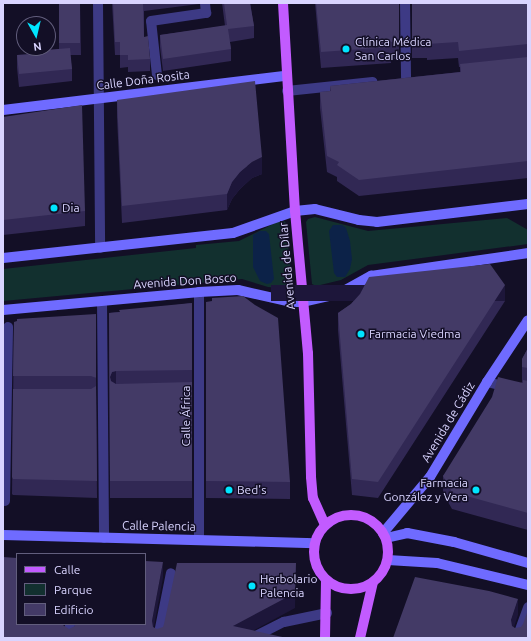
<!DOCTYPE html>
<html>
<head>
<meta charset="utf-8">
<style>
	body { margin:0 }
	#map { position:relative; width:531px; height:641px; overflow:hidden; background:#130f26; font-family:Ubuntu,sans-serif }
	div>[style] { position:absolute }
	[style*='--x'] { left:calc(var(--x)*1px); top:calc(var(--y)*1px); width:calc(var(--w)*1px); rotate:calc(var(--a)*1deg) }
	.green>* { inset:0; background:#12302f }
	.water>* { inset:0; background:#0c2248 }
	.street>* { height:10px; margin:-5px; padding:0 5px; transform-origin:5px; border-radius:5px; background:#3d3a85 }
	.secondary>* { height:10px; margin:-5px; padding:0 5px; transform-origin:5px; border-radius:5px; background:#6f6bff }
	.primary>* { height:10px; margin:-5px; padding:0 5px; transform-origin:5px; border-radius:5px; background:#c25bff }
	.primary>.ring { margin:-5px; padding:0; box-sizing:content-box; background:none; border:10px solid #c25bff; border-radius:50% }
	.wall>* { inset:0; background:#312854 }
	.shaded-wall>* { inset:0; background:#1d163a; transform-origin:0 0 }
	.building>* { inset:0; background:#433a66; transform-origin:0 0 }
	.dots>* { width:11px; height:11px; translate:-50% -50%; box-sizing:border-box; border:2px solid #130f26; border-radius:50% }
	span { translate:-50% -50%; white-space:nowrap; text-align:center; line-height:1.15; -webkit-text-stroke:3px #130f26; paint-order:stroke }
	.poi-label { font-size:12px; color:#d9d4ff }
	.left { translate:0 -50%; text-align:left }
	.right { translate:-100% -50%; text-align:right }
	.street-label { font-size:12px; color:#d9d4ff }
	.frame { position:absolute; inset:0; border:4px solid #d9d4ff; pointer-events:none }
	.legend { position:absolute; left:16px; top:553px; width:130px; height:72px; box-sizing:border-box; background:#130f26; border:1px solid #625e7d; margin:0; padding:5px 7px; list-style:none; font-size:12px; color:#d9d4ff }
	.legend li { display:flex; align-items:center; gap:8px; height:20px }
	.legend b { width:20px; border:1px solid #625e7d }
	.north { position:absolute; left:16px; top:16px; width:40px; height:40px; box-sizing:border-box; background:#130f26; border:1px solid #625e7d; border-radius:50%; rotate:172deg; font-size:11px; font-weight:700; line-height:16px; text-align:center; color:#d9d4ff }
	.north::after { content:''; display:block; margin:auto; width:14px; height:18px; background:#00e5ff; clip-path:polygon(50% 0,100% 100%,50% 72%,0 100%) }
</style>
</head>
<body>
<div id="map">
	<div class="green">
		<div style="clip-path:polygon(315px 217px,368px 231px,507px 218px,528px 230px,528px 244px,368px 265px,341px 280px,316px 286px,312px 284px,306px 222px,308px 219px)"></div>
		<div style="clip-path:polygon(284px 221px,286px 223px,292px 286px,289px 289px,268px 287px,242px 279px,3px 301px,3px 269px,196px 248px,196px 245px,239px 241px,277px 222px)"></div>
	</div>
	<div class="water">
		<div style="clip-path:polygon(333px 225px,342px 225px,346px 228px,350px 241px,352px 259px,350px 269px,345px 277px,337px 277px,334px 273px,329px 231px)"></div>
		<div style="clip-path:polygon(260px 231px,266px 231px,269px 234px,274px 279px,271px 283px,267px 284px,260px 281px,253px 267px,253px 235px)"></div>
	</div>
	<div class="street">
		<div style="--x:98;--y:3;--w:245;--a:89.5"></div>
		<div style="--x:405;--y:3;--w:75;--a:89.2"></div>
		<div style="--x:157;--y:75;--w:54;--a:-96.3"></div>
		<div style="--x:151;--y:21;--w:56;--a:-8.3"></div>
		<div style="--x:206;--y:13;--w:10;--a:-96"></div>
		<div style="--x:287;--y:91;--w:86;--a:-6"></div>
		<div style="--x:199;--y:292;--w:248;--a:90"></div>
		<div style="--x:102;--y:301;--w:237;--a:89.5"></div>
		<div style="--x:487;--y:382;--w:42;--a:13.7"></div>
		<div style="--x:5;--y:501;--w:174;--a:-89"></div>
		<div style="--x:69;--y:638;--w:14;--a:-86"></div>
		<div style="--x:158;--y:638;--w:66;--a:-78.7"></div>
		<div style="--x:252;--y:638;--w:36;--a:-27"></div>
		<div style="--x:284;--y:622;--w:44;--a:-11.8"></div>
		<div style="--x:517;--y:638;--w:33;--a:-70"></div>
	</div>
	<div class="secondary">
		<div style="--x:3;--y:110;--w:285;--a:-6.9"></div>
		<div style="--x:3;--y:258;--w:231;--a:-6.2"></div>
		<div style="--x:233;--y:233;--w:66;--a:-19.5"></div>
		<div style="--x:295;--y:211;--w:20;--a:-6"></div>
		<div style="--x:315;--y:209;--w:45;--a:14"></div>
		<div style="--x:359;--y:220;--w:18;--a:6"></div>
		<div style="--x:377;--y:222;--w:152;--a:-6.8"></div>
		<div style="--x:3;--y:310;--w:197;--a:-5.2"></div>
		<div style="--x:199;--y:292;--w:39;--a:-3"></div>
		<div style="--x:238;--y:290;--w:54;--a:12.8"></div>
		<div style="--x:291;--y:302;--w:12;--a:0"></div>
		<div style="--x:303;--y:302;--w:36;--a:-13"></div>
		<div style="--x:338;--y:294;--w:38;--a:-29"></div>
		<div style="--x:371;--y:276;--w:159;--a:-8.3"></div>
		<div style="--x:383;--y:533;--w:73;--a:-50"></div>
		<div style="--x:430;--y:477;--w:111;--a:-59"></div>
		<div style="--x:487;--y:382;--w:74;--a:-56.5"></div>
		<div style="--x:3;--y:535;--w:312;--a:1.5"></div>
		<div style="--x:386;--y:538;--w:22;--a:-13"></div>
		<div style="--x:407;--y:533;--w:48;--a:10.8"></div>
		<div style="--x:454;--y:542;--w:77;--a:15.8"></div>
		<div style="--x:388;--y:560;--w:49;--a:3.5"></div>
		<div style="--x:437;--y:563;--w:94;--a:13.6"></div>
	</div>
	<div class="primary">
		<div style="--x:283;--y:3;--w:208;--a:86.7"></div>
		<div style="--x:295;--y:211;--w:143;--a:84.8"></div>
		<div style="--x:308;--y:353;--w:124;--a:88.6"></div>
		<div style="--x:311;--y:477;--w:21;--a:85"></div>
		<div style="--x:313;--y:498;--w:30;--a:66"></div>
		<div class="ring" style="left:314px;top:515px;width:64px;height:64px"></div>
		<div style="--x:325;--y:638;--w:58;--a:-89"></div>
		<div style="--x:360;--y:638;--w:57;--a:-76.9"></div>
	</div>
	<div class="wall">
		<div style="clip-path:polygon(59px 3px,80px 3px,81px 55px,70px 55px,72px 69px,72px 81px,19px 87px,17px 68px,17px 55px,34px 54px,59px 49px)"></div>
		<div style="clip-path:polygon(112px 3px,199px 3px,199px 4px,144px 11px,144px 37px,150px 59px,150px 71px,128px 72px,128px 67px,120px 68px,120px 55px,115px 55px)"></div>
		<div style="clip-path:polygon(222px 3px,250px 3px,254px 26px,254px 38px,230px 42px,231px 49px,231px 61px,163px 71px,160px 47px,160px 35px,225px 26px)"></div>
		<div style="clip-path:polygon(315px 3px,399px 3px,399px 59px,391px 59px,391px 63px,321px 68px)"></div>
		<div style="clip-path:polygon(412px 3px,528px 3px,528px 178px,359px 196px,337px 181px,337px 177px,327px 172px,320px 108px,320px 92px,330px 91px,330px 86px,460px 72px,460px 67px,459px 67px,458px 58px,427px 60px,427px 58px,412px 58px)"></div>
		<div style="clip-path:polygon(117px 100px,262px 174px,252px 178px,240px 189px,232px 199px,227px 210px,122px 223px,117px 117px)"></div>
		<div style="clip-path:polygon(3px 117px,85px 211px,85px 226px,3px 235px)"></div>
		<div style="clip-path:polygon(360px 294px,505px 301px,378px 498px,352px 495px,338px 330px,338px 313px,351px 304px)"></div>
		<div style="clip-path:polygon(206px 302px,290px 482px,290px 499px,206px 498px)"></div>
		<div style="clip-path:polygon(192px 303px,192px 498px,110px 498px,109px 313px,119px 312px)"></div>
		<div style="clip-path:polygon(14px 322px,96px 378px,97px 498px,13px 495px,12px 494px)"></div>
		<div style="clip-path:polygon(528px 348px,528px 530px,452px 509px,443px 493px,443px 476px,522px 382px,522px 359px)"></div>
	</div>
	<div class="shaded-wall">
		<div style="clip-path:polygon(262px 157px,262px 174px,252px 178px,240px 189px,232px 199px,227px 210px,227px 194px,232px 182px,240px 172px,252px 162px)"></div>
		<div style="left:505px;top:285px;width:16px;height:234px;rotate:90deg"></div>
		<div style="clip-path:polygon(116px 371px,116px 388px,112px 389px,110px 377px,112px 372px)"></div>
		<div style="clip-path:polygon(163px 562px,163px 578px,152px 637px,152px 621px)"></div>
		<div style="clip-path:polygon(296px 563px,295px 608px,240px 638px,233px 626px)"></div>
		<div style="clip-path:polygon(518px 599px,518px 615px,511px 636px,511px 620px)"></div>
	</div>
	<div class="building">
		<div style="left:59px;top:3px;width:21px;height:40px"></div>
		<div style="clip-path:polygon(113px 3px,143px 3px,144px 37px,148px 36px,150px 59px,128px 60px,128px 55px,120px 55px,120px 42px,115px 42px)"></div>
		<div style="clip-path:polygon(224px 3px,250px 3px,254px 26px,228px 29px,231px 49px,163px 59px,160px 35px,227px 25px)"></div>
		<div style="clip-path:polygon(316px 3px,399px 3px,399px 42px,391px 42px,391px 47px,321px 52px)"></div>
		<div style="clip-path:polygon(412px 3px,528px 3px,528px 44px,459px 51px,458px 42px,427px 44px,427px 42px,412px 42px)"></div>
		<div style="clip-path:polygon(70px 48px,72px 69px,19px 74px,17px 55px,34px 54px,34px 51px)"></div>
		<div style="clip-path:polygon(528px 57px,528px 161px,359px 180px,337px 165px,339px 162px,327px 156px,320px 92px,331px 91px,330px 86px,461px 72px,460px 64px)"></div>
		<div style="clip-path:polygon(255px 81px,262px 157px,252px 162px,240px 172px,232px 182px,227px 194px,122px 206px,117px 100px)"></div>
		<div style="clip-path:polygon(82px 105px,85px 211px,3px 220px,3px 117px)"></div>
		<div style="clip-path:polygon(490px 264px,505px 285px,378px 482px,352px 479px,338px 313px,351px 304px,360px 294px,369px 277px)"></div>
		<div style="clip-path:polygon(243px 296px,255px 305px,278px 318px,290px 482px,206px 481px,206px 302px,212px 301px,212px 298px)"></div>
		<div style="clip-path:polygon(192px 303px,192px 370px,116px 371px,112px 372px,110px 377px,111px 381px,116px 384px,192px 382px,192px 481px,110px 481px,109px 313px,120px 312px,119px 310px)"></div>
		<div style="clip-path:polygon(96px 314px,96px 378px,91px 376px,13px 376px,14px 322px,17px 321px,17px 319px)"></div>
		<div style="clip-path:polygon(528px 348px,528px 368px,522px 367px,522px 359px)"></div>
		<div style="clip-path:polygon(498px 377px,523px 383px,523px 380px,528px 381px,528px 513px,452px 492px,443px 476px,492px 397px)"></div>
		<div style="clip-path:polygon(96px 386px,97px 481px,13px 479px,12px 477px,13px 389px,91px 389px)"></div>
		<div style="clip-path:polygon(3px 557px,17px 558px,17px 624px,63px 624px,63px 625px,69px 629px,75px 626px,75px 624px,145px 624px,145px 561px,163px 562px,152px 621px,153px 627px,157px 629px,163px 627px,164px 624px,177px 563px,296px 563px,295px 593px,233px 626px,287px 638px,3px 638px)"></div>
		<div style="clip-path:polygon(415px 577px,489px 591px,518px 599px,511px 620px,512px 626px,515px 628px,521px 627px,523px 624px,528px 610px,528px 638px,393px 638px)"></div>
	</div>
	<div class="dots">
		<div style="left:346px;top:49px;background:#00e5ff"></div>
		<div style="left:54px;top:208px;background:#00e5ff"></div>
		<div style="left:361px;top:334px;background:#00e5ff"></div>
		<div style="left:229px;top:490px;background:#00e5ff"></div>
		<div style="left:476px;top:490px;background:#00e5ff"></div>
		<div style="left:252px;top:586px;background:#00e5ff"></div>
	</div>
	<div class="poi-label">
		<span class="left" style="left:355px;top:49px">Clínica Médica<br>San Carlos</span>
		<span class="left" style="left:62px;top:208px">Dia</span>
		<span class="left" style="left:369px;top:334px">Farmacia Viedma</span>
		<span class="right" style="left:468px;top:490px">Farmacia<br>González y Vera</span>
		<span class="left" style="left:237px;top:490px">Bed's</span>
		<span class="left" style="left:260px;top:586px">Herbolario<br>Palencia</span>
	</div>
	<div class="street-label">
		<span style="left:143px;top:80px;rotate:-7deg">Calle Doña Rosita</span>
		<span style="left:287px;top:266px;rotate:-95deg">Avenida de Dílar</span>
		<span style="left:185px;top:281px;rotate:-4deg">Avenida Don Bosco</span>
		<span style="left:186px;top:416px;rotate:-90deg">Calle África</span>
		<span style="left:448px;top:422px;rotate:-59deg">Avenida de Cádiz</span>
		<span style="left:159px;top:526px;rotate:1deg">Calle Palencia</span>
	</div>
	<div class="frame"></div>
	<ul class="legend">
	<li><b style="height:5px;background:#c25bff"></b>Calle</li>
	<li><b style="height:11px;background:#12302f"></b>Parque</li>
	<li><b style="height:11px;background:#433a66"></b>Edificio</li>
	</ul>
	<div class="north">N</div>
</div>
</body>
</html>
